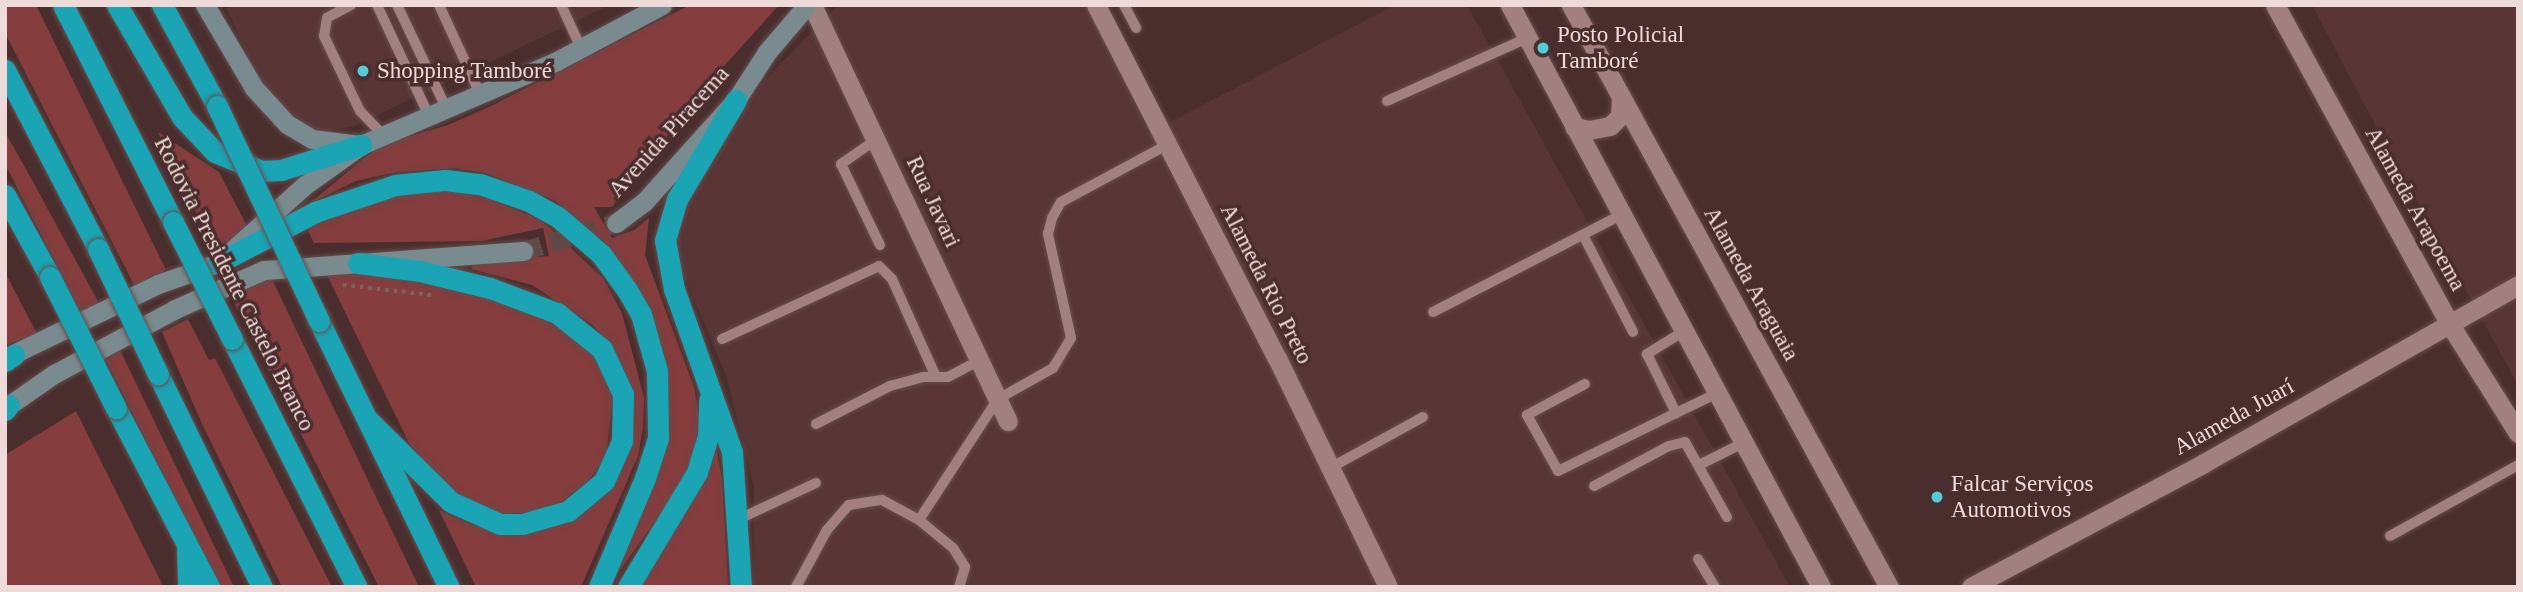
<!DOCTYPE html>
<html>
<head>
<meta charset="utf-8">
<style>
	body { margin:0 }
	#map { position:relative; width:2523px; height:592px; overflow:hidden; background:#4a2e2d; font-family:"Times New Roman",serif }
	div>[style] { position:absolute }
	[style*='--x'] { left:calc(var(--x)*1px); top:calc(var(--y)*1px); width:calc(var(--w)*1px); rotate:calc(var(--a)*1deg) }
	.built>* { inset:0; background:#593535 }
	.green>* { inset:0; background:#853d3e }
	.secondary-tunnel>* { height:19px; margin-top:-9.5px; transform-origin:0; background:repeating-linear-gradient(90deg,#624847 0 19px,transparent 0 29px) }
	.path>* { height:3.5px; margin-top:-1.75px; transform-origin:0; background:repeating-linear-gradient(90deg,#7c6261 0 3.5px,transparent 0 8.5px) }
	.roads { filter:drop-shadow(0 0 2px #644d4c) drop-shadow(0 0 2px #644d4c) }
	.service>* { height:10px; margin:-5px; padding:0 5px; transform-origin:5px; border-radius:5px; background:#a2807f }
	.minor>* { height:19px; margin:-9.5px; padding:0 9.5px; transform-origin:9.5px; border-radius:9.5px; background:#a2807f }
	.tertiary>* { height:19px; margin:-9.5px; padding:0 9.5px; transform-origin:9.5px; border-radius:9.5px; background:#a2807f }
	.secondary>* { height:19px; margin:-9.5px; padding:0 9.5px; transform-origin:9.5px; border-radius:9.5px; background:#798b8f }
	.motorway>* { height:21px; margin:-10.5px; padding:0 10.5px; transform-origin:10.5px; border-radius:10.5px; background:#1aa4b4 }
	.bridges { filter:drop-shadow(0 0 2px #644d4c) drop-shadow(0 0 2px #644d4c) }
	.motorway-bridge>* { height:21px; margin:-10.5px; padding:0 10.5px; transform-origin:10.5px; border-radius:10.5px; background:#1aa4b4 }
	.dots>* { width:19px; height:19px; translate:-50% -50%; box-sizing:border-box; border:4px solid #4a2e2d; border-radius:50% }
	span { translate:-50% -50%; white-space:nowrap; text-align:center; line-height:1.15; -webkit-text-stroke:7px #4a2e2d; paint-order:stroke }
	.poi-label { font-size:23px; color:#eddad9 }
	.left { translate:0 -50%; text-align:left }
	.street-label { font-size:23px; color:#eddad9 }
	.frame { position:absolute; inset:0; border:7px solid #eddad9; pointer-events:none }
</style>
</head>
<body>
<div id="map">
	<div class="built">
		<div style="clip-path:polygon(225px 5px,610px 5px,352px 127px,315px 132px,276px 101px,250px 60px)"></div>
		<div style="clip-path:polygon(838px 5px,1086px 5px,1149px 133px,1395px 5px,1467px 5px,1790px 587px,754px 587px,754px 487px,727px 378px,678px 261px,675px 221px,690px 181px,765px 80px)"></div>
		<div style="clip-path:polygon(2312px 5px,2518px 5px,2518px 385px,2370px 115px)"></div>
	</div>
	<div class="green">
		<div style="clip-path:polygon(5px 5px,36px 5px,166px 270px,135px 287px,5px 33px)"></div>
		<div style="clip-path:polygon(690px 5px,779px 5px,706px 86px,612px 207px,594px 207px,612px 238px,634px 230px,649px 218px,645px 255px,694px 387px,699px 416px,695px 453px,686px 479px,609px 585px,662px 445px,627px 274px,605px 242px,554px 200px,486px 173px,456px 168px,397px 172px,356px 181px,310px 203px,380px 145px,448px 125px,491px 106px)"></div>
		<div style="clip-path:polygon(5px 132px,32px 180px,100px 305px,81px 313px,5px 164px)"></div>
		<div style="clip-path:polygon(158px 132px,219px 172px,250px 232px,213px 248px)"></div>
		<div style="clip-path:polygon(438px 190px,485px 197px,541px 220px,603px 278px,622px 313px,644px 398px,643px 428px,638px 456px,581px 587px,476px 587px,439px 510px,473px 525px,511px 532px,579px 512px,631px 399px,624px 369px,613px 347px,592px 324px,532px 285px,471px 269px,475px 262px,549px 256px,543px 228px,482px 241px,314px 243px,306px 227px,332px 213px,409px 192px)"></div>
		<div style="clip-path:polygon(325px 271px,363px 272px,451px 286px,538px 310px,598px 358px,613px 393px,606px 456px,589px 480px,561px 502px,534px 512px,499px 514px,447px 489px,409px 443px)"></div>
		<div style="clip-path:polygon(5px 272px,37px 334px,5px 345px)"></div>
		<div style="clip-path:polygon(271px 277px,419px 587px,379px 587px,230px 295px)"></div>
		<div style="clip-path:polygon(188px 319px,209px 360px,215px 358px,332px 587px,282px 587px,202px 424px,162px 332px)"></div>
		<div style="clip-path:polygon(120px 350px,234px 587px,220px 587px,105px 359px)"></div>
		<div style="clip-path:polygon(76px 411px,161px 582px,162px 587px,5px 587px,5px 455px)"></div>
		<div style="clip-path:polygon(715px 441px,722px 479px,728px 587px,633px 587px,706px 472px)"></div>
	</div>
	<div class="secondary-tunnel">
		<div style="--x:523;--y:251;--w:97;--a:-16.8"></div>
	</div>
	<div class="path">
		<div style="--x:343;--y:285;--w:89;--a:6.5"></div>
	</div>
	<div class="roads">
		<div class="service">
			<div style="--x:351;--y:5;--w:27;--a:152"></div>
			<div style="--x:327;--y:18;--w:18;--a:99"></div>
			<div style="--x:324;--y:36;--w:83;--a:64.4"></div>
			<div style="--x:360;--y:111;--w:36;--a:46"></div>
			<div style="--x:377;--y:5;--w:125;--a:64.9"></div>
			<div style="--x:397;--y:5;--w:116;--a:64.5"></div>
			<div style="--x:439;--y:5;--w:100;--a:65.2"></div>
			<div style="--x:561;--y:5;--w:47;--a:65.1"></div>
			<div style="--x:1124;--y:5;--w:26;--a:62"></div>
			<div style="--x:1387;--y:101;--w:154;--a:-24.2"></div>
			<div style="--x:877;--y:139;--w:44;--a:145.2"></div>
			<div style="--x:841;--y:164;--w:90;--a:64.3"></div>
			<div style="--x:1583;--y:235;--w:109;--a:62.7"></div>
			<div style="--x:1433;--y:312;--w:212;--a:-27.3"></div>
			<div style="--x:1684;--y:331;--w:44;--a:148.1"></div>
			<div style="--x:1647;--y:354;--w:66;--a:63.8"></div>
			<div style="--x:1676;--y:413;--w:47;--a:-25.5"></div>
			<div style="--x:722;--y:339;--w:173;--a:-24.9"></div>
			<div style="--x:879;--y:266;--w:18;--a:45"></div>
			<div style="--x:892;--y:279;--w:107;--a:65.8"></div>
			<div style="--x:1585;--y:384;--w:66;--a:151.9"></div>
			<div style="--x:1527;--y:415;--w:64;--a:61"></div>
			<div style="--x:1558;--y:471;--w:131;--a:-26.2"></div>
			<div style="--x:816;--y:424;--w:83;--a:-27.2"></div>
			<div style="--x:890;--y:386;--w:34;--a:-15"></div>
			<div style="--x:923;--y:377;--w:25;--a:0"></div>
			<div style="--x:948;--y:377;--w:36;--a:-28"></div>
			<div style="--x:1699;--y:465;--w:51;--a:-26.6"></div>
			<div style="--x:1330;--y:468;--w:106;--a:-28.7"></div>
			<div style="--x:1594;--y:486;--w:85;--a:-28.1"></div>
			<div style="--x:1669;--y:446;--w:16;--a:-14"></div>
			<div style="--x:1685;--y:442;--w:86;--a:60.8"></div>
			<div style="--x:739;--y:519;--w:85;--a:-25.1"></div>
			<div style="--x:2390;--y:536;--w:146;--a:-29"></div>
			<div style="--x:1698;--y:559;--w:33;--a:59"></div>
			<div style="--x:796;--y:587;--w:65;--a:-61.5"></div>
			<div style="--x:827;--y:530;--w:33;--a:-49"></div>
			<div style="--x:849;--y:505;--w:33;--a:-9"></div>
			<div style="--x:882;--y:500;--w:42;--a:28.4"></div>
			<div style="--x:959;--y:587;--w:21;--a:-73"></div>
			<div style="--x:965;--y:567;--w:22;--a:-122"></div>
			<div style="--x:953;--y:548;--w:44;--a:-140.5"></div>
			<div style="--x:919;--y:520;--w:145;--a:-56.9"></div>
			<div style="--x:998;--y:399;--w:63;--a:-29.4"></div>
			<div style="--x:1053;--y:368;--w:35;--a:-59"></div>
			<div style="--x:1071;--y:338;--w:107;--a:-102.5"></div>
			<div style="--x:1048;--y:234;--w:16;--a:-76"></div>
			<div style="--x:1052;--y:218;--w:18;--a:-61"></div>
			<div style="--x:1061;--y:202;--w:120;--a:-28.3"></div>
		</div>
		<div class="minor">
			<div style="--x:812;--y:5;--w:460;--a:64.8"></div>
			<div style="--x:1096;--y:5;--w:397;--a:62.9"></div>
			<div style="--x:1277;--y:358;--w:254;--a:64.1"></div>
			<div style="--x:2275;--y:5;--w:362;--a:61.3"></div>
			<div style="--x:2449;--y:323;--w:130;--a:57.9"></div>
			<div style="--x:1971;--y:587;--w:262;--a:-28"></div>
			<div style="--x:2202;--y:464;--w:363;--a:-29.5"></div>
		</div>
		<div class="tertiary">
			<div style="--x:1510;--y:5;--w:660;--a:61.88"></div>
			<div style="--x:1571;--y:5;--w:663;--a:61.35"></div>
			<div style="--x:1574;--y:127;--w:15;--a:11"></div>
			<div style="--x:1589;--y:130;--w:21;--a:-11"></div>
			<div style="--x:1610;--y:126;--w:14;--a:-45"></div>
			<div style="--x:1620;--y:116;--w:18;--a:-87"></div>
		</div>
		<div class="secondary">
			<div style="--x:205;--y:5;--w:96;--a:59.4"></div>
			<div style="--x:254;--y:88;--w:49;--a:47.5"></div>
			<div style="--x:287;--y:124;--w:29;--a:31"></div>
			<div style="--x:312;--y:139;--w:48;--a:7.1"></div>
			<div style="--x:616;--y:223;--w:35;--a:-37"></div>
			<div style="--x:644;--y:202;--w:137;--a:-48"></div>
			<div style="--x:736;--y:100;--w:57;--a:-57.1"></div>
			<div style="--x:767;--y:52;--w:62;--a:-49.6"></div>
			<div style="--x:5;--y:358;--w:170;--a:-25.8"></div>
			<div style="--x:158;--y:284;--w:64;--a:-19.3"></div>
			<div style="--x:218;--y:263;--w:117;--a:-41.9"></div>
			<div style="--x:305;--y:185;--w:69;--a:-35.5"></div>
			<div style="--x:361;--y:145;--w:211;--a:-23.2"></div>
			<div style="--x:555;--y:62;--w:121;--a:-28"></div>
			<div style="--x:5;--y:408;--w:60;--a:-34.8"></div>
			<div style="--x:54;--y:374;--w:137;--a:-28.2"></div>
			<div style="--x:175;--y:309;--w:97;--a:-23.7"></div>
			<div style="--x:264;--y:270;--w:260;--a:-4.2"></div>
		</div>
		<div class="motorway">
			<div style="--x:63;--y:5;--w:243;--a:63.1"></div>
			<div style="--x:117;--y:5;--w:129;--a:59.9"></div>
			<div style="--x:182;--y:117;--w:48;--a:46.7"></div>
			<div style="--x:215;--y:152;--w:50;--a:22.4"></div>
			<div style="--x:261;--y:171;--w:20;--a:-3"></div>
			<div style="--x:281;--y:170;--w:84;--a:-17.4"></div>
			<div style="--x:162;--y:5;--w:115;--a:61.4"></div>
			<div style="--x:5;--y:70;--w:202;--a:62.5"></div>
			<div style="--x:736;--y:100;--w:115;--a:120.8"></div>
			<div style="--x:677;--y:199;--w:43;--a:106.3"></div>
			<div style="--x:665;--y:240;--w:50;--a:79.6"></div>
			<div style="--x:674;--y:289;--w:173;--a:70.4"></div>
			<div style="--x:732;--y:452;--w:135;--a:86.2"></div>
			<div style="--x:5;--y:195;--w:94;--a:61.2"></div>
			<div style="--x:218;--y:263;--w:110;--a:-27.7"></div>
			<div style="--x:315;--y:212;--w:84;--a:-18.6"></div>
			<div style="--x:395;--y:185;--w:50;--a:-5.7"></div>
			<div style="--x:445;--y:180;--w:35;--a:7"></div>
			<div style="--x:480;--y:184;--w:52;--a:19.1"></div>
			<div style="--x:529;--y:201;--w:33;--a:29"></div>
			<div style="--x:558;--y:217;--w:57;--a:40.7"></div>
			<div style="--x:601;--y:254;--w:44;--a:54.2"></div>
			<div style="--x:627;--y:290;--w:28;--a:60"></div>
			<div style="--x:641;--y:314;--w:59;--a:74.3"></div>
			<div style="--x:657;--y:371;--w:67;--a:89.1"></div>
			<div style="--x:658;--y:438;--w:42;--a:108"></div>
			<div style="--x:645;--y:478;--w:118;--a:112.9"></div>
			<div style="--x:358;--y:263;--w:63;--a:7.4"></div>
			<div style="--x:420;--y:271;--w:72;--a:13.7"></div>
			<div style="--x:490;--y:288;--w:72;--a:20.5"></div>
			<div style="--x:557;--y:313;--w:58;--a:38.7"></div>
			<div style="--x:602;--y:349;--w:50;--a:65"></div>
			<div style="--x:623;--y:394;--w:47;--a:91.2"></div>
			<div style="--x:622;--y:441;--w:44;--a:114.2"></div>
			<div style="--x:604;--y:481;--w:47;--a:140.2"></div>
			<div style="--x:568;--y:511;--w:48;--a:164.2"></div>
			<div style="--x:522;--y:524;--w:22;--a:180"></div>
			<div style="--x:500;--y:524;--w:54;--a:-155.8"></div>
			<div style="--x:451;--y:502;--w:117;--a:-135.3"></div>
			<div style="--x:319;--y:321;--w:296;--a:64"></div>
			<div style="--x:232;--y:339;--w:278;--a:63.3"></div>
			<div style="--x:5;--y:361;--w:11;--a:-34"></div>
			<div style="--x:158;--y:374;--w:237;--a:64"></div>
			<div style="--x:116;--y:408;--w:202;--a:62.5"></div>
			<div style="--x:5;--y:410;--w:6;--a:-51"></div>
			<div style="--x:187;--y:551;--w:36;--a:88"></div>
			<div style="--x:628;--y:587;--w:134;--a:-59"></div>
			<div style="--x:697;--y:472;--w:38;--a:-73"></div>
			<div style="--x:708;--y:436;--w:36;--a:-88"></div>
		</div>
	</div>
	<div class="bridges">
		<div class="motorway-bridge">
			<div style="--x:217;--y:106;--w:238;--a:64.6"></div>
			<div style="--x:173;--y:222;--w:131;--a:63.2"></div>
			<div style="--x:98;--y:249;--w:139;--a:64.4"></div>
			<div style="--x:50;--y:277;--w:147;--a:63.3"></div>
		</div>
	</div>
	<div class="dots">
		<div style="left:1543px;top:48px;background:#53cbda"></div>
		<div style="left:363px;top:71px;background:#53cbda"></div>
		<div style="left:1937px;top:497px;background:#53cbda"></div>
	</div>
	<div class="poi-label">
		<span class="left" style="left:1557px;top:48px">Posto Policial<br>Tamboré</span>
		<span class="left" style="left:377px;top:71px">Shopping Tamboré</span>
		<span class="left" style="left:1951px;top:497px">Falcar Serviços<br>Automotivos</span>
	</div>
	<div class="street-label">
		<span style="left:669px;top:132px;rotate:-48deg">Avenida Piracema</span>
		<span style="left:933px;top:202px;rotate:65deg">Rua Javari</span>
		<span style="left:2415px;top:209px;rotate:61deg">Alameda Arapoema</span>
		<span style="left:234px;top:284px;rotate:63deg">Rodovia Presidente Castelo Branco</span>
		<span style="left:1266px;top:284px;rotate:63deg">Alameda Rio Preto</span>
		<span style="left:1751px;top:284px;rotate:61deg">Alameda Araguaia</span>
		<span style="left:2234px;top:417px;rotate:-29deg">Alameda Juarí</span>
	</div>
	<div class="frame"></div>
</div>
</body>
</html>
